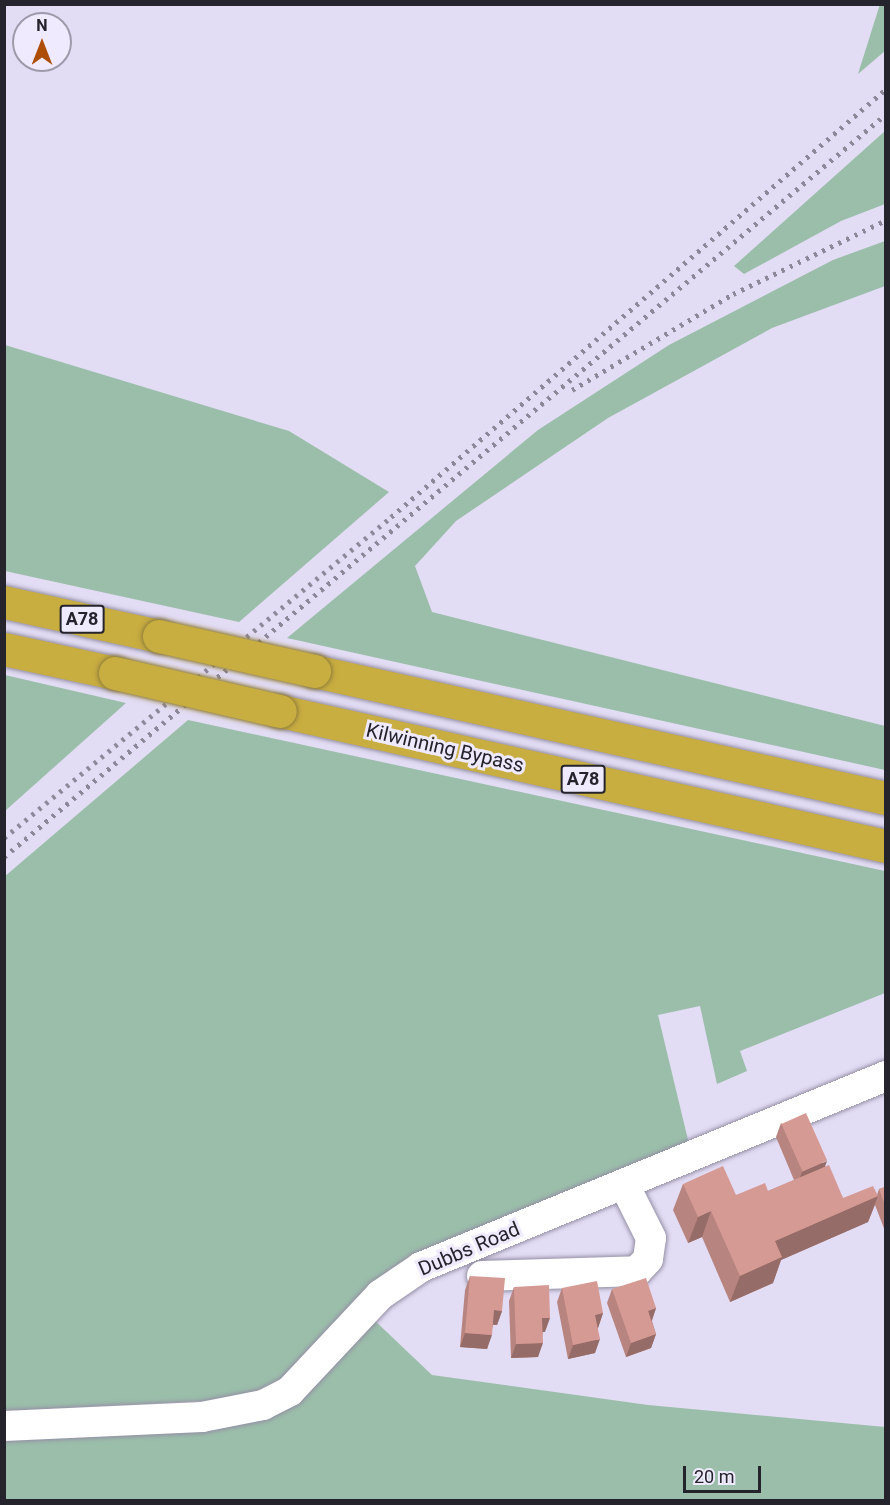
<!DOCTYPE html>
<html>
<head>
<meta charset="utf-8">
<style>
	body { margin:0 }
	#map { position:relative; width:890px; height:1505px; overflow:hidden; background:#e2dcf4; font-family:Roboto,sans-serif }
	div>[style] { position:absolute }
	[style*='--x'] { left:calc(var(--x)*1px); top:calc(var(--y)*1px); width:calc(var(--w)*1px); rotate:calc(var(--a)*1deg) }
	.green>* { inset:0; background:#9bbeaa }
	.roads { filter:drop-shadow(0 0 2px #948fa5) drop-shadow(0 0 2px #948fa5) }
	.minor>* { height:30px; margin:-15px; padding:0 15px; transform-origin:15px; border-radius:15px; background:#fff }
	.highway>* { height:33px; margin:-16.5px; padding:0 16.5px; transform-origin:16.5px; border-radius:16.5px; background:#c8ad41 }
	.rail>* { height:4.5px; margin-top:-2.25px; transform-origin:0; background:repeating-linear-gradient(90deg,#8c8899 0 3px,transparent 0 9px) }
	.bridges { filter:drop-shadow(0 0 2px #8f7d3a) drop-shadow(0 0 2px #8f7d3a) }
	.highway-bridge>* { height:33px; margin:-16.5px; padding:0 16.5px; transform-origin:16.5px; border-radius:16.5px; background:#c8ad41 }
	.wall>* { inset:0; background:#b8847f }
	.shaded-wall>* { inset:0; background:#966c68 }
	.building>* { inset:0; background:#d69a94; transform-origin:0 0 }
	span { translate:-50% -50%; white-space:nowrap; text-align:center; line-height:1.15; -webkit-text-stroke:6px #efeafe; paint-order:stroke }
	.shield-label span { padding:2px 4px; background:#efeafe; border:2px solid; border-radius:4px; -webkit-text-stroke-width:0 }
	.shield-label { font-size:18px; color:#25232c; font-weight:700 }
	.street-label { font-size:20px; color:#25232c }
	.frame { position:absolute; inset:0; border:6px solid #25232c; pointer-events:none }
	.north { position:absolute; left:12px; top:12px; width:60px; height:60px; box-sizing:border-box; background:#efeafe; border:2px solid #9e9aaa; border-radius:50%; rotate:0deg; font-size:16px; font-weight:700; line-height:24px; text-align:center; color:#25232c }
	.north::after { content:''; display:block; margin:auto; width:21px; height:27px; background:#ae4e05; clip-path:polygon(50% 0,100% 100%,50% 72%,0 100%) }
	.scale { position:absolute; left:683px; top:1466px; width:78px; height:27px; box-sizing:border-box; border:3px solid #25232c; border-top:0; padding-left:8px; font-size:18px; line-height:21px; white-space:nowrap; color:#25232c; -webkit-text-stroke:4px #efeafe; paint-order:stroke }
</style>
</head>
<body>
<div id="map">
	<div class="green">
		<div style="clip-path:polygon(880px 4px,885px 5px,885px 51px,858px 74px)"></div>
		<div style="clip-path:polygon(885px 131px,885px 204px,841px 221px,744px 274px,734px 266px)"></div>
		<div style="clip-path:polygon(885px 241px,885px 286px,772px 328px,608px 418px,456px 521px,415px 566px,432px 612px,885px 726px,885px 770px,287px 638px,538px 430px,669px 345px,833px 260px)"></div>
		<div style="clip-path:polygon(5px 345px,289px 431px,389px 492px,239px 622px,5px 571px)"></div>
		<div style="clip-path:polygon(5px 675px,126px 703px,5px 811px,4px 675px)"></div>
		<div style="clip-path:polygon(188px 720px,885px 871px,885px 993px,740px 1051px,747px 1071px,717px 1084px,700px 1006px,658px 1015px,689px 1144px,479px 1230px,288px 1379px,245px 1399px,5px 1411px,4px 877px)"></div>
		<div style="clip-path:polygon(372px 1318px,432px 1375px,648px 1405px,885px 1427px,885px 1500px,5px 1500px,5px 1438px,231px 1426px)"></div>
	</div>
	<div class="roads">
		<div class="minor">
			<div style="--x:482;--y:1276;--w:155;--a:-1.8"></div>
			<div style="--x:637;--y:1271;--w:16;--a:-47"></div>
			<div style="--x:648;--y:1259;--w:21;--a:-82"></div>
			<div style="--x:651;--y:1238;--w:60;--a:-116.6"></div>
			<div style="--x:4;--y:1426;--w:198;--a:-2.6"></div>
			<div style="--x:202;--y:1417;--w:62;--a:-11.1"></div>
			<div style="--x:263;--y:1405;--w:30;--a:-27"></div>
			<div style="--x:290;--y:1391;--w:132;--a:-46.8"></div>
			<div style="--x:380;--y:1295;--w:50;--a:-34.3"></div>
			<div style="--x:421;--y:1267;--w:503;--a:-22.33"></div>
		</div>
		<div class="highway">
			<div style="--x:4;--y:602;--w:159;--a:12.4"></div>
			<div style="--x:4;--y:649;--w:114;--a:12.2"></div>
			<div style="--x:314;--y:671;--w:586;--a:12.52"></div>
			<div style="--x:280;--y:711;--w:621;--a:12.56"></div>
		</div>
	</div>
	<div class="rail">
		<div style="--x:572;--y:390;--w:187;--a:-30.8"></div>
		<div style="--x:733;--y:294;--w:170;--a:-25.8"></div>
		<div style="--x:4;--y:838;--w:503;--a:-39.67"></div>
		<div style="--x:391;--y:517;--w:654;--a:-40.85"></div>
		<div style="--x:4;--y:857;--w:1153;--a:-40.11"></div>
	</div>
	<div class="bridges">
		<div class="highway-bridge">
			<div style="--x:159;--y:636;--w:159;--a:12.7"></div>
			<div style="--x:115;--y:673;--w:169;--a:13"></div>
		</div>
	</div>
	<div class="wall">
		<div style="clip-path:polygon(781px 1123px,825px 1166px,843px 1198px,877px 1195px,879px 1189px,885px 1187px,885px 1231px,875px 1205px,868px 1222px,781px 1260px,773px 1283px,730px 1302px,702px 1237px,688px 1243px,673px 1210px,683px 1184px,736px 1195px,768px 1191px,794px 1180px,776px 1137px)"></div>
		<div style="clip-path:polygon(470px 1276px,502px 1311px,497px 1325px,493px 1325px,487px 1349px,460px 1347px,465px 1290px)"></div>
		<div style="clip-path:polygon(514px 1287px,545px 1332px,543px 1332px,538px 1357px,511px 1358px,509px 1301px)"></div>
		<div style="clip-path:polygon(562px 1288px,603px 1313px,598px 1328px,595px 1353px,568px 1359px,557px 1302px)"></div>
		<div style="clip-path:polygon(612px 1289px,656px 1308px,652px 1321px,656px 1334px,651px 1348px,626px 1357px,607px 1303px)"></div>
	</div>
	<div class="shaded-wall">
		<div style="clip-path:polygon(827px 1161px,822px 1175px,797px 1186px,802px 1172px)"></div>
		<div style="clip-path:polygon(878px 1196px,868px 1222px,781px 1260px,773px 1283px,730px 1302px,740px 1276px,775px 1241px)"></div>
		<div style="clip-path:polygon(711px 1211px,702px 1237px,688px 1243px,698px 1217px)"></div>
		<div style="clip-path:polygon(656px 1308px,651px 1322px,648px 1311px)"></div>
		<div style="clip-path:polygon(494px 1310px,502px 1311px,497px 1325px,489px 1324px)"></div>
		<div style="clip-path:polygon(603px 1313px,598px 1328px,590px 1329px,595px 1315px)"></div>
		<div style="clip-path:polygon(542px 1318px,550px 1318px,545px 1332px,537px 1332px)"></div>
		<div style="clip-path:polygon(465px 1333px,492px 1335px,487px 1349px,460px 1347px)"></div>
		<div style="clip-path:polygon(656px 1334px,651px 1348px,626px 1357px,631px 1343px)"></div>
		<div style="clip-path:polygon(600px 1339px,595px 1353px,568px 1359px,573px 1345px)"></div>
		<div style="clip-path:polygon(543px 1343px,538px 1357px,511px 1358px,516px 1344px)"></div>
	</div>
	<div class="building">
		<div style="left:806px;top:1113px;width:52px;height:27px;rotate:66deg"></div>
		<div style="clip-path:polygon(829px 1165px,843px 1198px,873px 1186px,878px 1196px,775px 1241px,782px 1257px,740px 1276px,711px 1211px,698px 1217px,683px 1184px,723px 1166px,736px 1195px,765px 1183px,768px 1191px)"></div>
		<div style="clip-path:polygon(885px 1187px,885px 1205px,879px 1189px)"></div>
		<div style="clip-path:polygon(470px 1276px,505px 1278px,502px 1311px,494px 1310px,492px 1335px,465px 1333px)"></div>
		<div style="clip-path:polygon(646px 1278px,656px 1308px,648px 1311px,656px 1334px,631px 1343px,612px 1289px)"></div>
		<div style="clip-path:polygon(597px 1281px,603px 1313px,595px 1315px,600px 1339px,573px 1345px,562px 1288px)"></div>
		<div style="clip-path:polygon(549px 1285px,550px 1318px,542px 1318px,543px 1343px,516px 1344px,514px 1287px)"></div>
	</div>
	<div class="shield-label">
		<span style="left:82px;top:619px">A78</span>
		<span style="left:583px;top:779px">A78</span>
	</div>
	<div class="street-label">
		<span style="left:445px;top:748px;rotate:13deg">Kilwinning Bypass</span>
		<span style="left:469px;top:1249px;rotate:-23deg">Dubbs Road</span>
	</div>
	<div class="frame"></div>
	<div class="north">N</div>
	<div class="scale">20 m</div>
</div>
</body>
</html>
